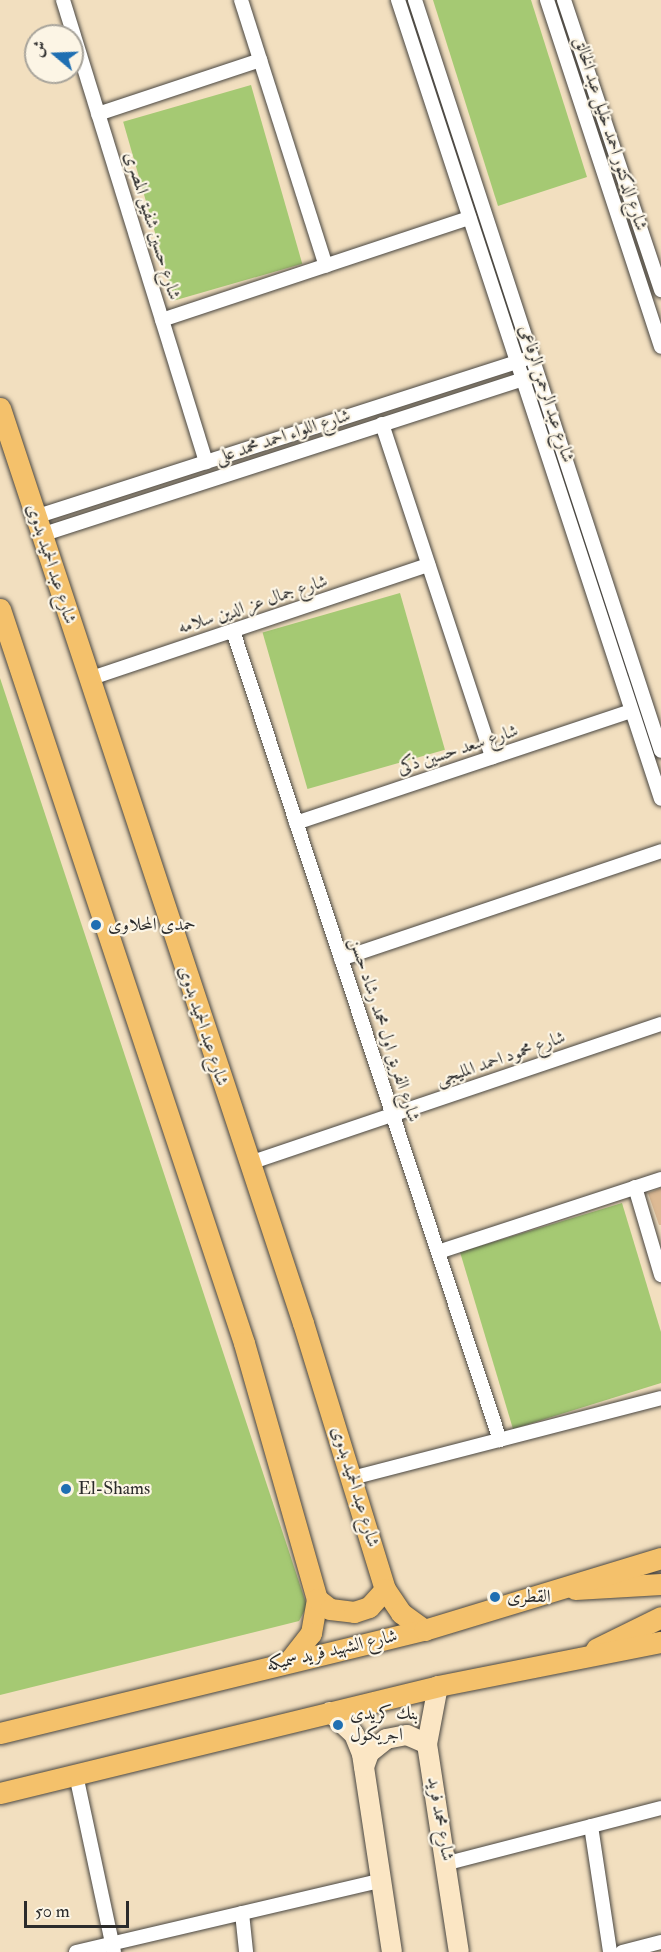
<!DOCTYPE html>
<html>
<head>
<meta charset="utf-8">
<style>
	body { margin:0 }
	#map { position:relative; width:661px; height:1952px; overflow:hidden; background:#f2dfbf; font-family:"IM FELL Double Pica",Amiri,serif }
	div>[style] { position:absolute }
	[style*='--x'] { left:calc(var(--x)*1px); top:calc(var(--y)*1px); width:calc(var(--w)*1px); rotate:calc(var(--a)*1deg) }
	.green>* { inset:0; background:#a5c973; transform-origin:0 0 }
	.building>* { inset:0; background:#ddba94 }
	.roads { filter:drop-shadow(0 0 2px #494641) drop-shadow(0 0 2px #494641) }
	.street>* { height:14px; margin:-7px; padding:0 7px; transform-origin:7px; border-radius:7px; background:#fff }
	.secondary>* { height:20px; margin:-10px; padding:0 10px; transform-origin:10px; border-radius:10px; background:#fbe6c4 }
	.primary>* { height:21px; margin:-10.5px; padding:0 10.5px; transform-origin:10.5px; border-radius:10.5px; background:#f4c16b }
	.dots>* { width:16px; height:16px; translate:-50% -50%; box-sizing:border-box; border:3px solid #fcf5e5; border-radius:50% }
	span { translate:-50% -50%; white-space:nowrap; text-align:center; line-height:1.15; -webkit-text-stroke:4.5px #fcf5e5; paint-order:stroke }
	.street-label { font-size:18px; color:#2b2b2b }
	.poi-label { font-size:18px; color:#2b2b2b }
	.left { translate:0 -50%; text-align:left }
	.north { position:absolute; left:24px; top:24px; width:60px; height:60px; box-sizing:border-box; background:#fcf5e5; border:2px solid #a8a49b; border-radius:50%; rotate:289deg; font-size:16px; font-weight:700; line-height:24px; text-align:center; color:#2b2b2b }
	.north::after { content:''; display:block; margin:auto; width:21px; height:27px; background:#1f6fb2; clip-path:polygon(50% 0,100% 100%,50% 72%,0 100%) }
	.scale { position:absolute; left:24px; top:1901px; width:105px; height:27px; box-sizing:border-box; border:3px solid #2b2b2b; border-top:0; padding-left:8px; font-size:18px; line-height:21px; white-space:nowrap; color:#2b2b2b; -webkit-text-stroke:4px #fcf5e5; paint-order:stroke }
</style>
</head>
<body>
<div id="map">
	<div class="green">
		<div style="clip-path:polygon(433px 0,531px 0,587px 177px,498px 206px)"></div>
		<div style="left:251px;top:85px;width:186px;height:133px;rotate:74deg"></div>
		<div style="left:400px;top:593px;width:163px;height:143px;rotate:74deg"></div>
		<div style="clip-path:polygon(0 678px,307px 1606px,299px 1621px,0 1695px)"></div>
		<div style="clip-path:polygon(622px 1203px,661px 1332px,661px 1383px,513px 1429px,460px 1252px)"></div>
	</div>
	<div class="building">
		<div style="clip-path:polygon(661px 1188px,661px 1225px,659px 1225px,648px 1193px)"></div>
	</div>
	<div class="roads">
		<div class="street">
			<div style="--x:63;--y:0;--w:484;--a:72.8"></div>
			<div style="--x:241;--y:0;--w:279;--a:72.3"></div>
			<div style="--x:398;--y:0;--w:841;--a:71.78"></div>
			<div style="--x:415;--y:0;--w:790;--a:71.86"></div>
			<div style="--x:547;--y:0;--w:365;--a:71.8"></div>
			<div style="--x:564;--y:0;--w:306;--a:71.5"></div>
			<div style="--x:98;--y:114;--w:171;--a:-18.4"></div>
			<div style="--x:162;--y:320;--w:324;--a:-18.4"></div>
			<div style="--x:382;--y:424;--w:351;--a:71.7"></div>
			<div style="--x:35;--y:517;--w:513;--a:-17.83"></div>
			<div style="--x:41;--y:535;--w:514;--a:-17.91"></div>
			<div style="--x:233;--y:631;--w:852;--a:71.74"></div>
			<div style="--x:89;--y:679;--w:358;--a:-18.6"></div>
			<div style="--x:296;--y:823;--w:353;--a:-18.5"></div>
			<div style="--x:341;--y:959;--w:338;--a:-18.6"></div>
			<div style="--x:250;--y:1163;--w:434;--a:-18.7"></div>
			<div style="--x:635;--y:1187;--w:92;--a:73.5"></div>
			<div style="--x:438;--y:1252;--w:235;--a:-18.1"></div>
			<div style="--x:352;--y:1478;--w:319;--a:-14.5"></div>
			<div style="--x:76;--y:1775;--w:181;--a:77.9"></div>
			<div style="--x:591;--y:1826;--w:127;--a:81.4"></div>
			<div style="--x:448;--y:1863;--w:220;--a:-14.5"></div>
			<div style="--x:242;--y:1913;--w:39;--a:84"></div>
			<div style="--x:76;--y:1952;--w:315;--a:-13.2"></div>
			<div style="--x:622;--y:1952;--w:40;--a:-14.4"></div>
		</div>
		<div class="secondary">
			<div style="--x:438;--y:1686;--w:59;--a:100.7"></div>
			<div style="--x:427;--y:1744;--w:210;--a:81.3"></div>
			<div style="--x:330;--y:1712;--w:33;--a:43"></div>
			<div style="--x:354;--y:1734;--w:22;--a:68"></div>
			<div style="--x:362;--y:1754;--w:200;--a:81.4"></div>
			<div style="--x:364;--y:1767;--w:15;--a:-70"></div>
			<div style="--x:369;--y:1753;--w:22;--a:-39"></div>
			<div style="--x:386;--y:1739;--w:21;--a:-11"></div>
			<div style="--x:407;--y:1735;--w:22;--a:24"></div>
		</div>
		<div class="primary">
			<div style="--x:0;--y:408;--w:964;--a:71.68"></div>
			<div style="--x:303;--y:1323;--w:278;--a:72.9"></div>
			<div style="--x:385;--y:1589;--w:29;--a:56"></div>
			<div style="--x:401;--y:1613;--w:29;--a:36"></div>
			<div style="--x:0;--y:609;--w:773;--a:71.61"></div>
			<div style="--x:244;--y:1343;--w:266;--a:74.1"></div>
			<div style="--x:317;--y:1599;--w:35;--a:100"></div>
			<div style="--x:311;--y:1633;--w:34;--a:128"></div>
			<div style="--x:575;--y:1589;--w:86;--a:-3.3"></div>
			<div style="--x:317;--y:1599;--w:16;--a:38"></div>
			<div style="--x:330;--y:1609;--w:24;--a:7"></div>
			<div style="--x:354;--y:1612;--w:16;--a:-18"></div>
			<div style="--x:369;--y:1607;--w:24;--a:-48"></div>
			<div style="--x:596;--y:1649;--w:72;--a:-26.2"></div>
			<div style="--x:0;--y:1733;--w:436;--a:-13.7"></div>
			<div style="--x:424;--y:1630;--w:248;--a:-16.9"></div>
			<div style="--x:0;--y:1793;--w:451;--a:-13.7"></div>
			<div style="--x:438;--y:1686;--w:227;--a:-11.2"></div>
		</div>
	</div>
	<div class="dots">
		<div style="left:96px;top:925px;background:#1f6fb2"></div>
		<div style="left:66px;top:1489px;background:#1f6fb2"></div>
		<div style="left:495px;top:1597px;background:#1f6fb2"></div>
		<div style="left:338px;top:1725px;background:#1f6fb2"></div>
	</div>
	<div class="street-label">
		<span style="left:610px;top:134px;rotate:72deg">شارع الدكتور احمد خليل عبد الخالق</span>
		<span style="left:152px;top:226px;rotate:73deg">شارع حسين شفيق المصرى</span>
		<span style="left:546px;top:394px;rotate:72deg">شارع عبد الرحمن الرفاعى</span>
		<span style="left:283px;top:437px;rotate:-18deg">شارع اللواء احمد محمد على</span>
		<span style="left:51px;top:564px;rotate:72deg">شارع عبد الحميد بدوى</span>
		<span style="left:253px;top:605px;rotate:-18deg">شارع جمال عز الدين سلامه</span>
		<span style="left:458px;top:750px;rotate:-18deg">شارع سعد حسين ذكى</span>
		<span style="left:203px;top:1026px;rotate:72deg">شارع عبد الحميد بدوى</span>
		<span style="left:384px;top:1030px;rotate:72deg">شارع الفريق اول محمد رشاد حسن</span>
		<span style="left:501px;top:1059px;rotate:-19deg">شارع محمود احمد المليجى</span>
		<span style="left:355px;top:1487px;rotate:73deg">شارع عبد الحميد بدوى</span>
		<span style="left:332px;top:1651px;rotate:-13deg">شارع الشهيد فريد سميكه</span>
		<span style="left:440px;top:1819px;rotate:80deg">شارع محمد فريد</span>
	</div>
	<div class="poi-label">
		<span class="left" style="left:108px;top:925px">حمدى المحلاوى</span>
		<span class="left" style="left:78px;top:1489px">El-Shams</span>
		<span class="left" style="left:507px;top:1597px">القطرى</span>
		<span class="left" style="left:350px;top:1725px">بنك كريدى<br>اجريكول</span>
	</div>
	<div class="north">ش</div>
	<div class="scale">50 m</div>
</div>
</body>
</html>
